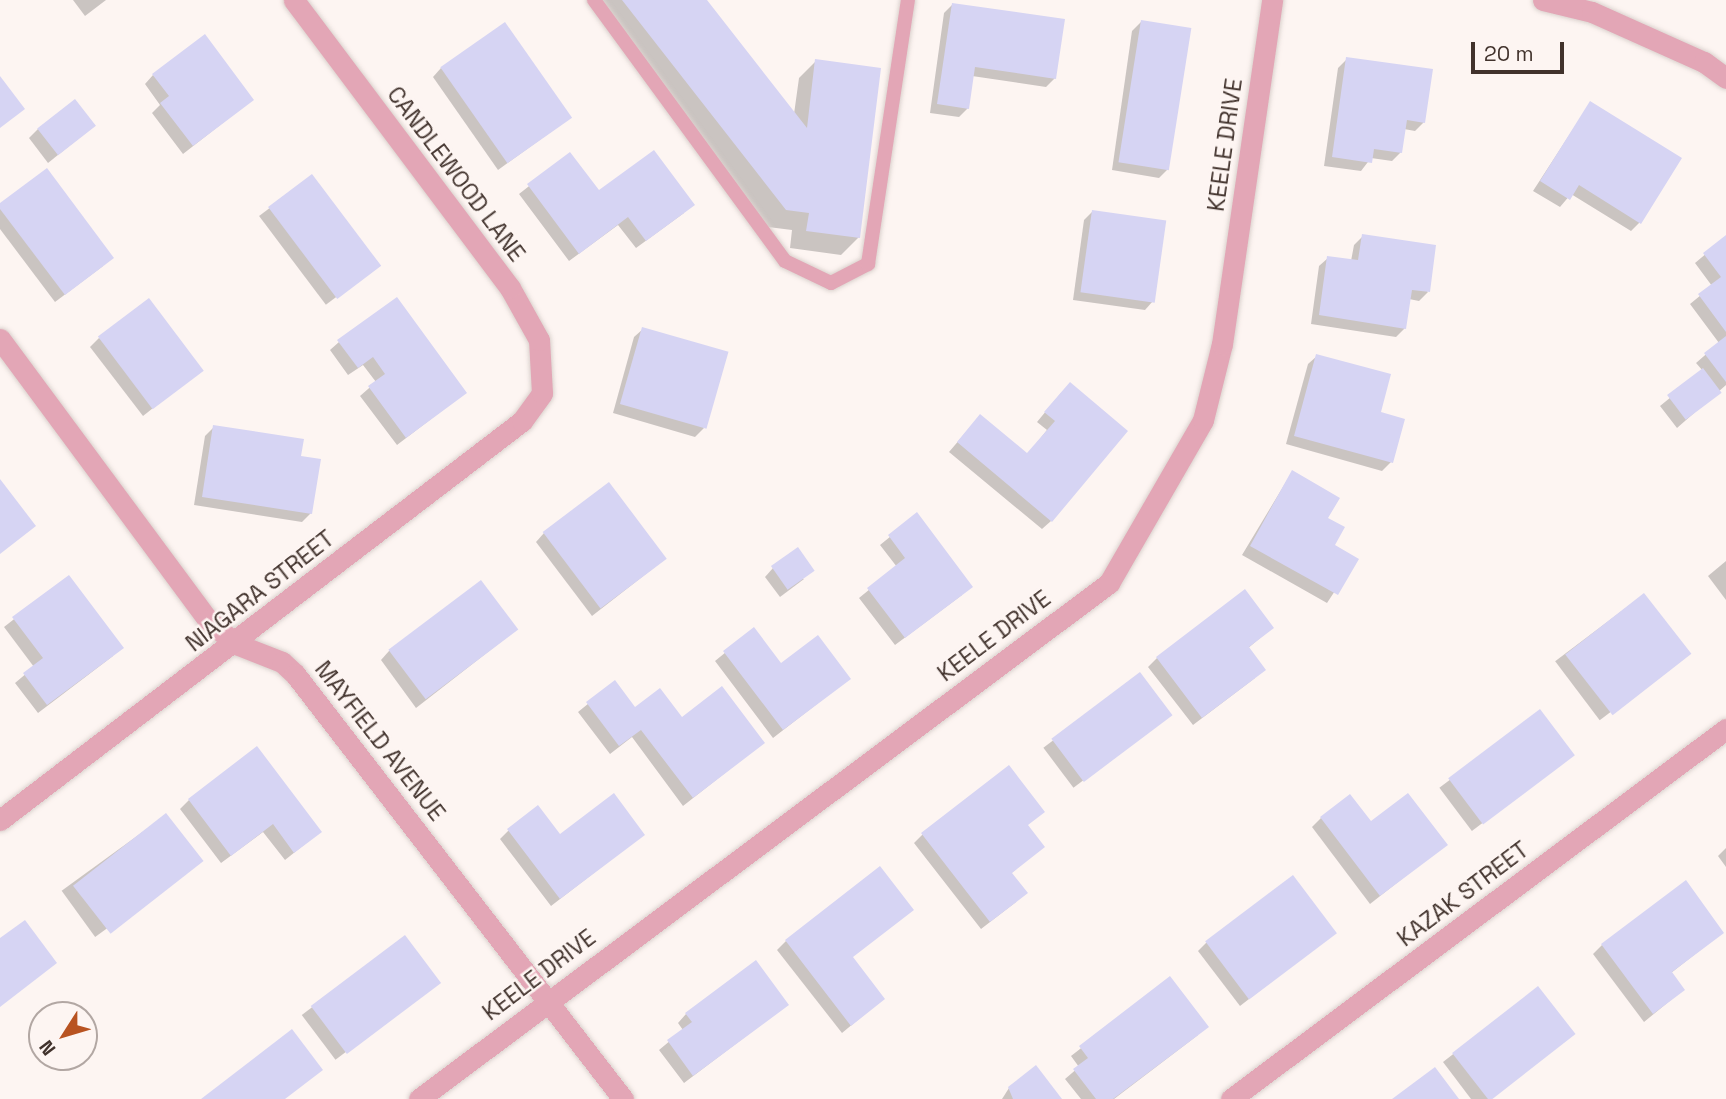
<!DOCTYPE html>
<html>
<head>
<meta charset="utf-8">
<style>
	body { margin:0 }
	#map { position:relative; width:1726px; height:1099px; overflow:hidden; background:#fdf5f2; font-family:"Space Grotesk",sans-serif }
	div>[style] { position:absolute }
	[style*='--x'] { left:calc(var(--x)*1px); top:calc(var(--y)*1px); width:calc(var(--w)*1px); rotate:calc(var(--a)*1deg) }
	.shadow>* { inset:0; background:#0003; transform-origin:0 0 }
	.building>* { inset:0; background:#d6d4f3; transform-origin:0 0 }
	.roads { filter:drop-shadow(0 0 2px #dbd2ce) drop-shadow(0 0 2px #dbd2ce) }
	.lane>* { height:14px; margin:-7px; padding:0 7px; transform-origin:7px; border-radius:7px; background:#e3a6b6 }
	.street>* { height:21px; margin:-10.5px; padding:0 10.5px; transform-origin:10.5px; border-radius:10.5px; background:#e3a6b6 }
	span { translate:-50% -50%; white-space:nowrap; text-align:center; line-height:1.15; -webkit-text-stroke:5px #fdf5f2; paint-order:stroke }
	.street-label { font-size:23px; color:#41322c }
	.north { position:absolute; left:28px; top:1001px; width:70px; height:70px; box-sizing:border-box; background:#fdf5f2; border:2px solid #b2a7a3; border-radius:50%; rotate:233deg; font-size:19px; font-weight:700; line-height:28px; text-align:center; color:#41322c }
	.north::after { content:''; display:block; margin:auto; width:24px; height:32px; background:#b85321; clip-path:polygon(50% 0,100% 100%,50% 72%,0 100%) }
	.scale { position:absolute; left:1471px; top:42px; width:93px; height:32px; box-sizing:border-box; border:4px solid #41322c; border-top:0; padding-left:9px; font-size:21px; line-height:24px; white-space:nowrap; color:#41322c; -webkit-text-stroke:5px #fdf5f2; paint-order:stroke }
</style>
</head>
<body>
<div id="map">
	<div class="shadow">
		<div style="clip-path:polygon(73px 0,106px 0,85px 16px)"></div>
		<div style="clip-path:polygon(592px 0,705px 0,794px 114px,799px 78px,816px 61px,859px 237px,841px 255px,790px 248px,792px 230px,768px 227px)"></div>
		<div style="clip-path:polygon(952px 5px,1055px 78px,1046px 87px,972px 76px,968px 108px,959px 117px,930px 113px,944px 13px)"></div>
		<div style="clip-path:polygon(1141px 22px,1168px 169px,1159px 178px,1112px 170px,1132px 31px)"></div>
		<div style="clip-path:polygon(1347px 59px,1424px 122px,1415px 131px,1404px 129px,1401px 152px,1392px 161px,1371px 158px,1361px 171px,1324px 166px,1338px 68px)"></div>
		<div style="clip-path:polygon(441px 68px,570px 118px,498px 170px,433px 77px)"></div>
		<div style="clip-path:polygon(153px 75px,252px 100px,183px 154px,152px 113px,160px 105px,145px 84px)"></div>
		<div style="clip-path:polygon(1590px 103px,1640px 222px,1631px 231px,1571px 194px,1560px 207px,1533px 191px)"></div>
		<div style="clip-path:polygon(94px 126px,48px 163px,29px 138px,38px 129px)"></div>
		<div style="clip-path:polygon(570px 154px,599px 193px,684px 213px,636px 248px,618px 225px,569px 261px,519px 194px)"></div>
		<div style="left:311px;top:177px;width:111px;height:65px;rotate:53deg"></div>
		<div style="clip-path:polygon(0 205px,103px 266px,55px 302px,0 229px)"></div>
		<div style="clip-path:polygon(1092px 212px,1153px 301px,1145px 310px,1073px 300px,1084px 220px)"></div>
		<div style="clip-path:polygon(1363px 236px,1428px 292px,1419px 301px,1409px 299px,1405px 328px,1396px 337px,1311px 324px,1319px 266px,1328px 258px,1351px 261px,1354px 245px)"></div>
		<div style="clip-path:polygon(1726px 237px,1726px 385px,1677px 428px,1660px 406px,1703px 371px,1696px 363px,1719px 343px,1690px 304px,1712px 286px,1695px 263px)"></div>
		<div style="clip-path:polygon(643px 329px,704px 428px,695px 437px,613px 413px,634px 337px)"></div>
		<div style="clip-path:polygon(99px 338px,201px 370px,143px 416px,90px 347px)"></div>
		<div style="clip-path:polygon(339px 342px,465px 393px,397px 445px,360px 396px,376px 382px,363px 365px,348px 375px,330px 350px)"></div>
		<div style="clip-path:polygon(1317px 356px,1391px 462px,1382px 471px,1286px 444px,1308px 364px)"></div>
		<div style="clip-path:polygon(1061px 393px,1051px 521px,1042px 529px,949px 452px,972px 425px,1027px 455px,1047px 430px,1037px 422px)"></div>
		<div style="clip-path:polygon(214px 427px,299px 457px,311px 513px,302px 522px,194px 505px,205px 436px)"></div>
		<div style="clip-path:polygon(1292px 472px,1326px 518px,1333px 546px,1356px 559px,1327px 603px,1242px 555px)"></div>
		<div style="clip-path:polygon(917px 515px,962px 595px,895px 645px,859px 598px,897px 567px,880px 545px)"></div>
		<div style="clip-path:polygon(544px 533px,665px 559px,592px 616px,536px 542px)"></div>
		<div style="clip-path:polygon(1726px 561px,1726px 600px,1708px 576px)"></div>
		<div style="clip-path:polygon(773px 568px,804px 579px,780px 597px,765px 577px)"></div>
		<div style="clip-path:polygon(68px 577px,113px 656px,38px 713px,15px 683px,34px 667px,4px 627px)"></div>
		<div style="left:1643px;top:595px;width:74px;height:110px;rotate:53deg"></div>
		<div style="clip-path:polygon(1272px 628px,1247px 649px,1255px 678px,1193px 725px,1148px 667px,1157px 658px)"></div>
		<div style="clip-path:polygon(516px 630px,416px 708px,381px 660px,389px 651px)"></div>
		<div style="clip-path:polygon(753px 630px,780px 666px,849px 679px,773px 738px,715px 661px)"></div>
		<div style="left:1140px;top:675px;width:50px;height:121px;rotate:53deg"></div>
		<div style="clip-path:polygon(615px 682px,635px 709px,763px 743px,683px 806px,632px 737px,610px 754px,578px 712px)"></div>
		<div style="left:1540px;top:712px;width:54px;height:126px;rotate:53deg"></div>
		<div style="clip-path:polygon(189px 800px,320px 832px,285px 860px,263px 832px,221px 863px,180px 809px)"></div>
		<div style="left:166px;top:815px;width:57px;height:129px;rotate:54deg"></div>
		<div style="clip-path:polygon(1321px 818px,1370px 823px,1445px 845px,1370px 904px,1312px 827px)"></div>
		<div style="clip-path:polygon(1026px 826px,1043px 847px,1010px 874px,1016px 902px,981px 929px,914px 843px,923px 834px)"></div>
		<div style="clip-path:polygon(509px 830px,560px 836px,643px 835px,551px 906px,500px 839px)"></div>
		<div style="clip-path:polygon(1726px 848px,1726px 867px,1718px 856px)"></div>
		<div style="clip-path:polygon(1334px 933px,1240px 1006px,1198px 951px,1207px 942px)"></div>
		<div style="clip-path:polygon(1722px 933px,1671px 973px,1683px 990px,1644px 1022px,1593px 954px,1602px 945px)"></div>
		<div style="left:404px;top:938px;width:56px;height:128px;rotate:53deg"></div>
		<div style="clip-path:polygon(786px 941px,851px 958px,883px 999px,842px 1033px,777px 950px)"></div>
		<div style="clip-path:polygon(1170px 979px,1198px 1035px,1114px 1099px,1081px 1099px,1065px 1079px,1079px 1067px,1071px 1056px)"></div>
		<div style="clip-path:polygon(1538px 988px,1572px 1034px,1488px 1099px,1471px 1099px,1443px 1062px)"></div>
		<div style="clip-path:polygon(787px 1005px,684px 1083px,659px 1050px,683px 1030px,678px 1023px,686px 1014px)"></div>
		<div style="clip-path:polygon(1009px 1088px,1060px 1099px,1002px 1099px)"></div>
	</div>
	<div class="building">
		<div style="clip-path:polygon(622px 0,707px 0,807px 128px,815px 59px,881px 68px,860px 238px,806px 231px,809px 213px,786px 210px)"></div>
		<div style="clip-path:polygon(952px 3px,1065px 19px,1056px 79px,975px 67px,969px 109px,937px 104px)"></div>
		<div style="left:1141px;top:20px;width:51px;height:144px;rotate:9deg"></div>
		<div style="left:505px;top:22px;width:117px;height:79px;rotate:55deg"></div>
		<div style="clip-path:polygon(205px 34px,254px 100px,193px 146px,160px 103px,169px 96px,152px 74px)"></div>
		<div style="clip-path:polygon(1346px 57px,1433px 69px,1425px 123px,1407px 120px,1402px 153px,1374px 149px,1372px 163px,1332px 157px)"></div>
		<div style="clip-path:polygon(0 76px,25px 109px,0 128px)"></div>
		<div style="left:75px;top:99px;width:34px;height:48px;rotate:52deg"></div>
		<div style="clip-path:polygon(1590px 101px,1682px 158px,1641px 224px,1579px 185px,1570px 200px,1540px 181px)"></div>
		<div style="clip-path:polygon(654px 150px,695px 205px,646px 241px,628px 217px,579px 254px,527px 184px,570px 152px,599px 190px)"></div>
		<div style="clip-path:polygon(47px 168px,114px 258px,65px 295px,0 209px,0 203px)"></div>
		<div style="left:312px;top:174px;width:115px;height:55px;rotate:53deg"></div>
		<div style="left:1092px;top:210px;width:75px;height:83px;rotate:8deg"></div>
		<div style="clip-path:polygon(1362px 234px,1436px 245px,1430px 292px,1412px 290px,1406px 329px,1319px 315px,1327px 256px,1358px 260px)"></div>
		<div style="clip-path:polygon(1726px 235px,1726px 332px,1698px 294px,1721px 277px,1703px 253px)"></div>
		<div style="clip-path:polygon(397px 297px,467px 393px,406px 438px,368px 386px,385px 374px,373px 357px,358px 368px,337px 340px)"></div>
		<div style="left:149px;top:298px;width:91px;height:64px;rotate:53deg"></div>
		<div style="left:642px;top:327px;width:90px;height:80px;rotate:16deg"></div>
		<div style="clip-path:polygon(1726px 336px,1726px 382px,1704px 353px)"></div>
		<div style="clip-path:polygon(1316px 354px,1391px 374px,1381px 412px,1405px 419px,1393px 463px,1294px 436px)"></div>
		<div style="left:1703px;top:368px;width:31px;height:45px;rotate:53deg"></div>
		<div style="clip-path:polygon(1070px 382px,1128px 431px,1052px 522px,957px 442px,980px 414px,1027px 453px,1055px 421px,1044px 412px)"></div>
		<div style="clip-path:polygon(213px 425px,304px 439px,301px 456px,321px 459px,312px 514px,202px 497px)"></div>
		<div style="clip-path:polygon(1292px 470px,1340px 498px,1328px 518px,1345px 527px,1335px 545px,1359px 559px,1338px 595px,1250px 546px)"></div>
		<div style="clip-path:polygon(0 479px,36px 526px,0 554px)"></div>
		<div style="left:609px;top:482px;width:96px;height:83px;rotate:53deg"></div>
		<div style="clip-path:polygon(917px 512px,973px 587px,905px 638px,867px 588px,905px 558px,888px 535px)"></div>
		<div style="left:798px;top:547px;width:29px;height:33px;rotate:55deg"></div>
		<div style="clip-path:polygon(69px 575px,124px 648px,47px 705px,23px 673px,43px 658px,12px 617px)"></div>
		<div style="left:481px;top:580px;width:62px;height:116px;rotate:53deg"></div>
		<div style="clip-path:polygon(1245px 589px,1274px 628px,1249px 647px,1266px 670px,1202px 718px,1156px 657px)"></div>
		<div style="left:1644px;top:593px;width:77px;height:100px;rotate:52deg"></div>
		<div style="clip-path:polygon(754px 627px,781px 663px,818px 635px,851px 679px,783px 730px,723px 651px)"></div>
		<div style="left:1140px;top:672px;width:54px;height:111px;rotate:53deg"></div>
		<div style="clip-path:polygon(615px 680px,635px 707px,660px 688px,682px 717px,722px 686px,765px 743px,693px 798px,641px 730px,619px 746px,586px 702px)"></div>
		<div style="left:1540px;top:709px;width:58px;height:115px;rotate:53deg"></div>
		<div style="clip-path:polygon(257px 746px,322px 832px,294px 853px,273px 824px,231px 856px,188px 799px)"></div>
		<div style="clip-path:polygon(1009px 765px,1045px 812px,1028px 825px,1045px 847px,1012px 873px,1028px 893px,990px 922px,921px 833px)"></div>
		<div style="clip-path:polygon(614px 793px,645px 835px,560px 899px,507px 829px,538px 805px,560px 834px)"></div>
		<div style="clip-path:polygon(1408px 793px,1448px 845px,1380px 896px,1320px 817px,1350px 794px,1371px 821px)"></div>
		<div style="left:166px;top:813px;width:61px;height:118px;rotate:52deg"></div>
		<div style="clip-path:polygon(880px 866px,914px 910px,853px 957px,885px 999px,851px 1026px,785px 940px)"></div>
		<div style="left:1293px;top:875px;width:73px;height:110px;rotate:53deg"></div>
		<div style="clip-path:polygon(1686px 880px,1724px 933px,1672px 972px,1685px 990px,1653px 1014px,1601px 944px)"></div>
		<div style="clip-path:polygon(25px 920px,57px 963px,0 1007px,0 938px)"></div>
		<div style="left:405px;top:935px;width:60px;height:118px;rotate:53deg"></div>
		<div style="clip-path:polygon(756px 960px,789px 1005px,693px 1076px,667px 1040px,692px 1022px,685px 1013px)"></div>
		<div style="clip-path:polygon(1170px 976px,1209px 1027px,1113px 1099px,1096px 1099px,1073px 1069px,1088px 1058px,1079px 1046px)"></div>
		<div style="left:1538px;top:986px;width:61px;height:109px;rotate:52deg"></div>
		<div style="clip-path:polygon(292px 1029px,323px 1070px,285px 1099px,201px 1099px)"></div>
		<div style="clip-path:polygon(1036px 1065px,1062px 1099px,1013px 1099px,1008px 1087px)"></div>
		<div style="clip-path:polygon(1435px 1067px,1459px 1099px,1392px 1099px)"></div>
	</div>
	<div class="roads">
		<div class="lane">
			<div style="--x:594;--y:0;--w:323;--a:53.8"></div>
			<div style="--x:785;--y:261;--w:51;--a:25.6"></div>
			<div style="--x:831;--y:283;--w:42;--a:-27.2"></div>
			<div style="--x:868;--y:264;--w:267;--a:-81.4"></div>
		</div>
		<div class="street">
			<div style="--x:1543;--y:0;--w:50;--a:13.8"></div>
			<div style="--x:1592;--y:12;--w:123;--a:24.1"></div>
			<div style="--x:1704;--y:62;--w:27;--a:36"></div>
			<div style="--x:0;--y:339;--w:350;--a:53.5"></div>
			<div style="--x:208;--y:620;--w:37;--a:41"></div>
			<div style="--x:236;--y:644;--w:49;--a:21.4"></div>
			<div style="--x:282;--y:662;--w:18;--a:43"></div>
			<div style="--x:295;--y:674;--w:537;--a:52.34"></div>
			<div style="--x:0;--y:820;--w:657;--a:-37.39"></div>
			<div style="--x:522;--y:421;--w:34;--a:-54"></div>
			<div style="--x:542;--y:393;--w:53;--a:-93.2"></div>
			<div style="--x:539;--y:340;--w:60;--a:-119.1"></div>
			<div style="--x:510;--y:288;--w:360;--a:-126.9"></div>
			<div style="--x:419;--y:1099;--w:862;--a:-36.79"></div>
			<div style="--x:1109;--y:583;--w:188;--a:-60"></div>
			<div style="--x:1203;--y:420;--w:78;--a:-76"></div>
			<div style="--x:1222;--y:344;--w:348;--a:-81.7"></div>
			<div style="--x:1231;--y:1099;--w:618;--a:-36.78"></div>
		</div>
	</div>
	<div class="street-label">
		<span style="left:1225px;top:145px;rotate:-82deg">KEELE DRIVE</span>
		<span style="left:456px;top:174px;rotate:53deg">CANDLEWOOD LANE</span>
		<span style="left:260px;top:591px;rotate:-38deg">NIAGARA STREET</span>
		<span style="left:994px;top:636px;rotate:-37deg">KEELE DRIVE</span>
		<span style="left:380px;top:741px;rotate:52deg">MAYFIELD AVENUE</span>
		<span style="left:1463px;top:894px;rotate:-37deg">KAZAK STREET</span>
		<span style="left:539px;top:975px;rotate:-37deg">KEELE DRIVE</span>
	</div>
	<div class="north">N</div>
	<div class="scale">20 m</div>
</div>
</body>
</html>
